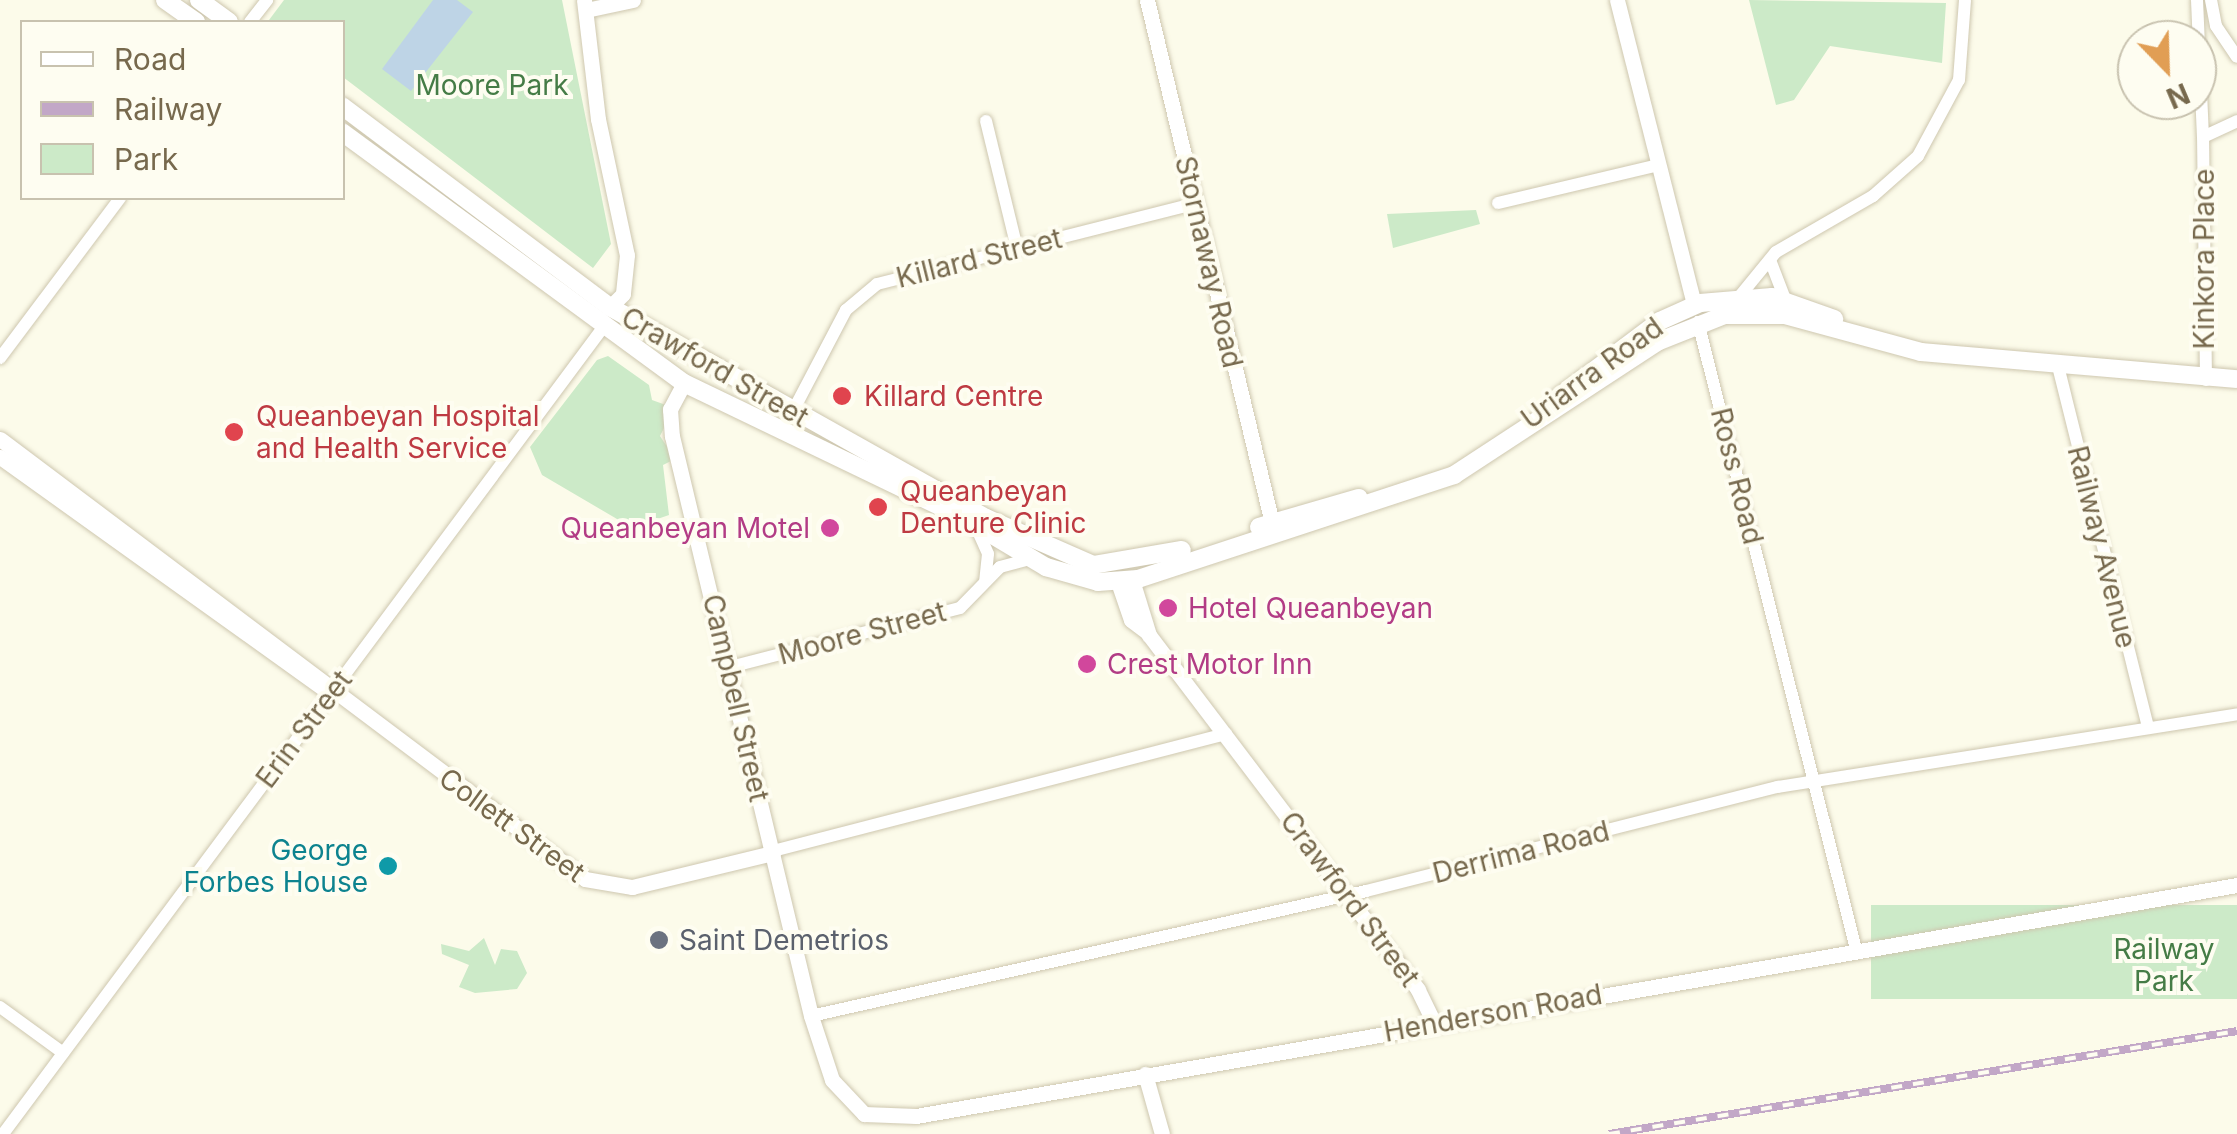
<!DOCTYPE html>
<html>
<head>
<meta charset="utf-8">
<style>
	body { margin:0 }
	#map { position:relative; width:2237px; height:1134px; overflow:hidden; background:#fcfbea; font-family:Inter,sans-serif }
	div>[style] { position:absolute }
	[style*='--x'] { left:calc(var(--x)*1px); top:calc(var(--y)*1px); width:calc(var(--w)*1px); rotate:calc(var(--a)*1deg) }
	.green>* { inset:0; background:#cceac8; transform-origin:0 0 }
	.water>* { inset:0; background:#bed4e6 }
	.roads { filter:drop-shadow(0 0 2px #cec7af) drop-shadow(0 0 2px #cec7af) }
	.minor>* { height:12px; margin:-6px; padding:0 6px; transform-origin:6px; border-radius:6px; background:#fff }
	.tertiary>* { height:15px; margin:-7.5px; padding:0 7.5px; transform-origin:7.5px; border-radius:7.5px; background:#fff }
	.secondary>* { height:18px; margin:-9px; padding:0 9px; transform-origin:9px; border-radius:9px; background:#fff }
	.rail>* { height:8px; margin-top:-4px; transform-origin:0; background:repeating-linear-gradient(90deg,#fefdf1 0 11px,#c2a7c7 0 22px); box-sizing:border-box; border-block:2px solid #c2a7c7 }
	.dots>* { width:28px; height:28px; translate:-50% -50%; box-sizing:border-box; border:5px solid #fefdf1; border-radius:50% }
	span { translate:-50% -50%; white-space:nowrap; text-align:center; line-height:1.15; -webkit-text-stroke:8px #fefdf1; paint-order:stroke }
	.park-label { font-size:28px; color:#457c46 }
	.street-label { font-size:28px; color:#77694d }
	.health-label { font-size:28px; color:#be3a42 }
	.left { translate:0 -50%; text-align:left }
	.hotel-label { font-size:28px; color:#b23c85 }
	.right { translate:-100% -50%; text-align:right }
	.culture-label { font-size:28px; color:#0d838f }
	.worship-label { font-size:28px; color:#5b616d }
	.legend { position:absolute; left:20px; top:20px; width:325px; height:180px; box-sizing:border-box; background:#fefdf1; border:2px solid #c8c2af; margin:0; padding:12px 18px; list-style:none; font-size:30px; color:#77694d }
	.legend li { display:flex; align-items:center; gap:20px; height:50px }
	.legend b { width:50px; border:2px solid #c8c2af }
	.north { position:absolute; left:2117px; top:20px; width:100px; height:100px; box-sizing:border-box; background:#fefdf1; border:2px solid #c8c2af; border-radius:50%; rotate:157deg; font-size:28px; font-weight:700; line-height:40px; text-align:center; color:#77694d }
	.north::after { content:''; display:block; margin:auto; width:35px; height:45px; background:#e19e54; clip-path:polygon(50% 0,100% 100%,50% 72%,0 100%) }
</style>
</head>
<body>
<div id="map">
	<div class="green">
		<div style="clip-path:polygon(284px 0,562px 0,611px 244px,593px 268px,343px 77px,342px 22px,269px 20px)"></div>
		<div style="clip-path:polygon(1749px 0,1946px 3px,1942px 63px,1830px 46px,1794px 100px,1776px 105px)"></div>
		<div style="clip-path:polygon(1476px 210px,1480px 224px,1393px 248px,1387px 214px)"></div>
		<div style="clip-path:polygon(608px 356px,649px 385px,652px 400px,674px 408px,660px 436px,675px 459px,663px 465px,669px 515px,620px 532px,617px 519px,542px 475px,530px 447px,597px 360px)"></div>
		<div style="left:2237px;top:905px;width:94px;height:366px;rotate:90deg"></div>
		<div style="clip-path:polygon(484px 938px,495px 965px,501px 949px,517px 951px,527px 973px,517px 989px,475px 993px,459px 987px,469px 965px,442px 954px,441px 944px,469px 951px)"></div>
	</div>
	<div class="water">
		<div style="clip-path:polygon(433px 0,457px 0,473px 12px,411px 91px,382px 69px)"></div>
	</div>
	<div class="roads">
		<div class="minor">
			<div style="--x:2197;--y:0;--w:137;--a:87.5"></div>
			<div style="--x:2211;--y:0;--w:26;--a:79"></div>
			<div style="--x:2216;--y:26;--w:37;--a:56"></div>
			<div style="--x:250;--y:22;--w:28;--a:-52"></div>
			<div style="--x:986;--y:121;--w:131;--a:76.3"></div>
			<div style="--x:1498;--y:203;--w:165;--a:-13.3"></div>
			<div style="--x:1770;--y:260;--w:42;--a:69"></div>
			<div style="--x:1739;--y:297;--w:58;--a:-50.6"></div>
			<div style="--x:1776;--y:252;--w:112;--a:-30"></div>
			<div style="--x:1873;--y:196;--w:60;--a:-41.6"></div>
			<div style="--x:1918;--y:156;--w:86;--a:-61.7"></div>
			<div style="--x:1959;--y:80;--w:80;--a:-85.7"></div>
			<div style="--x:1698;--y:322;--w:651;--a:75.86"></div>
			<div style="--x:0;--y:358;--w:200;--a:-53.1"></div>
			<div style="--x:2058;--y:366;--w:372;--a:76"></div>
			<div style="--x:2206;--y:380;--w:243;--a:-90.7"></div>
			<div style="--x:2203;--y:137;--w:38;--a:-25"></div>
			<div style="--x:793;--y:411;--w:114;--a:-62.3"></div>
			<div style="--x:846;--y:310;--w:40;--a:-40"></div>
			<div style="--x:877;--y:284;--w:329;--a:-14.2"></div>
			<div style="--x:977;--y:529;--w:27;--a:66"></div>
			<div style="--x:988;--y:554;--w:27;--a:96"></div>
			<div style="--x:730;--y:667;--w:237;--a:-14.4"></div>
			<div style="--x:960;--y:608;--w:57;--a:-45.7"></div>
			<div style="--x:1000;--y:567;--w:30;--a:-15"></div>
			<div style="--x:773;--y:851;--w:468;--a:-14.5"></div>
			<div style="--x:0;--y:1007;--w:78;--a:36.1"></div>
			<div style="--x:811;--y:1016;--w:569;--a:-12.69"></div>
			<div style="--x:1366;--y:891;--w:425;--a:-14.2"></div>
			<div style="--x:1778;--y:787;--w:465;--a:-9"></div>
			<div style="--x:3;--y:1134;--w:1008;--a:-53.35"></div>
		</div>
		<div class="tertiary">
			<div style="--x:584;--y:0;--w:120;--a:83.3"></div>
			<div style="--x:598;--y:119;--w:139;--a:78"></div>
			<div style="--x:627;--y:255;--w:39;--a:96"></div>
			<div style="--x:623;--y:294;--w:18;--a:135"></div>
			<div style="--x:1147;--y:0;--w:538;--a:76.56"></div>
			<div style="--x:1617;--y:0;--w:315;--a:75.8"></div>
			<div style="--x:586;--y:10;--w:48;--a:-12"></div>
			<div style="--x:684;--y:383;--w:30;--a:118"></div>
			<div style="--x:670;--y:409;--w:27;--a:86"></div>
			<div style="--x:672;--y:436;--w:596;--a:76.52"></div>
			<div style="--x:811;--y:1016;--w:67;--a:71.8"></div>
			<div style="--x:832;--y:1080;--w:47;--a:46.7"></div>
			<div style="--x:864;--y:1114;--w:52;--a:2.2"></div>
			<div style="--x:916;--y:1116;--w:1341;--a:-9.92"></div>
			<div style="--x:0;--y:439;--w:732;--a:36.95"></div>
			<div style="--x:585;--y:879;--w:48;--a:9.7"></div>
			<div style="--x:632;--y:887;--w:145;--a:-13.6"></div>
			<div style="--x:0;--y:457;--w:397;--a:35.6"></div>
			<div style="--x:1132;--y:580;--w:58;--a:72.8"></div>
			<div style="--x:1149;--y:635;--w:445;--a:52.8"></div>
			<div style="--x:1418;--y:990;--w:37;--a:64"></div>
			<div style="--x:1118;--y:582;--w:40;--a:71.1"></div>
			<div style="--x:1131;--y:620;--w:20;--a:37"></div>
			<div style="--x:1145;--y:1074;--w:62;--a:74.2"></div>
		</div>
		<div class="secondary">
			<div style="--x:165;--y:0;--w:38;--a:35"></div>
			<div style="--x:199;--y:0;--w:37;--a:36"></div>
			<div style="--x:342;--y:106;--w:335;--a:36.9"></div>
			<div style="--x:610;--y:307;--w:431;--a:29.3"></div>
			<div style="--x:986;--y:518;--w:117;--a:23.7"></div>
			<div style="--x:1093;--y:565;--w:90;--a:-9.6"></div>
			<div style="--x:342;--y:132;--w:424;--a:36.3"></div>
			<div style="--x:684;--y:383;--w:311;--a:25.7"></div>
			<div style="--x:964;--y:518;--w:96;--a:30.9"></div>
			<div style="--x:1046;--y:567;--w:54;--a:16.1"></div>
			<div style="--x:1098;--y:582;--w:40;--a:-4.3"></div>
			<div style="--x:1138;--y:579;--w:333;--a:-18.2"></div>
			<div style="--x:1454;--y:475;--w:243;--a:-33.2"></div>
			<div style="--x:1657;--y:342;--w:73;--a:-21.7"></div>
			<div style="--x:1725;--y:315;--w:60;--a:0"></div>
			<div style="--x:1785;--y:315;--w:141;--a:15.2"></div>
			<div style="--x:1921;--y:352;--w:317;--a:4.9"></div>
			<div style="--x:1559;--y:397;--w:126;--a:-37"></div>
			<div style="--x:1660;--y:321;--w:44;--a:-24.2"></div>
			<div style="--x:1700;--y:303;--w:72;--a:-4.8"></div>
			<div style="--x:1772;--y:297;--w:66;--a:19.5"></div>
			<div style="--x:1259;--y:527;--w:104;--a:-16.2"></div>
		</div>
	</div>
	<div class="rail">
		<div style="--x:1609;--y:1134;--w:636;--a:-9.31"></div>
	</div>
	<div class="dots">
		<div style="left:842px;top:396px;background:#e0444e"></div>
		<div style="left:234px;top:432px;background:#e0444e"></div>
		<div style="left:878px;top:507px;background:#e0444e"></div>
		<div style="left:830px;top:528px;background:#d1479c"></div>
		<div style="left:1168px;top:608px;background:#d1479c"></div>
		<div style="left:1087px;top:664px;background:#d1479c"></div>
		<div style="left:388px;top:866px;background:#0f9aa8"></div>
		<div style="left:659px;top:940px;background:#6b7280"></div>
	</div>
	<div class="park-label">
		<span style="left:492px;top:85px">Moore Park</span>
		<span style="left:2164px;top:965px">Railway<br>Park</span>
	</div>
	<div class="street-label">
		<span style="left:979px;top:258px;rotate:-14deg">Killard Street</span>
		<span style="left:2204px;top:259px;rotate:-90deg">Kinkora Place</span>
		<span style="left:1209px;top:262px;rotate:77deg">Stornaway Road</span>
		<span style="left:715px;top:367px;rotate:30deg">Crawford Street</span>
		<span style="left:1592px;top:373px;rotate:-36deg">Uriarra Road</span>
		<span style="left:1737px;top:476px;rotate:76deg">Ross Road</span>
		<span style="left:2102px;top:547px;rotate:76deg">Railway Avenue</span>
		<span style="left:862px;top:633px;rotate:-15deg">Moore Street</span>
		<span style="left:736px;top:698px;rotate:77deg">Campbell Street</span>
		<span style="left:304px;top:729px;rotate:-53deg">Erin Street</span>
		<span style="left:512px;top:825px;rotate:36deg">Collett Street</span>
		<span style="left:1521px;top:852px;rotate:-14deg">Derrima Road</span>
		<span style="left:1350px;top:899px;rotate:53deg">Crawford Street</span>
		<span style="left:1493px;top:1013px;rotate:-10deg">Henderson Road</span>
	</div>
	<div class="health-label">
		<span class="left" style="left:864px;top:396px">Killard Centre</span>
		<span class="left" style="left:256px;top:432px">Queanbeyan Hospital<br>and Health Service</span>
		<span class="left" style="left:900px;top:507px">Queanbeyan<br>Denture Clinic</span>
	</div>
	<div class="hotel-label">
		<span class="right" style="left:810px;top:528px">Queanbeyan Motel</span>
		<span class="left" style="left:1188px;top:608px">Hotel Queanbeyan</span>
		<span class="left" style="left:1107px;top:664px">Crest Motor Inn</span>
	</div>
	<div class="culture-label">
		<span class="right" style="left:368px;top:866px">George<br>Forbes House</span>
	</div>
	<div class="worship-label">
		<span class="left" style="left:679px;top:940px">Saint Demetrios</span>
	</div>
	<ul class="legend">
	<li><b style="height:12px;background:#fff"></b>Road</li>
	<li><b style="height:12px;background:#c2a7c7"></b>Railway</li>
	<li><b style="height:28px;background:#cceac8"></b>Park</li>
	</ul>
	<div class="north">N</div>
</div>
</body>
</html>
